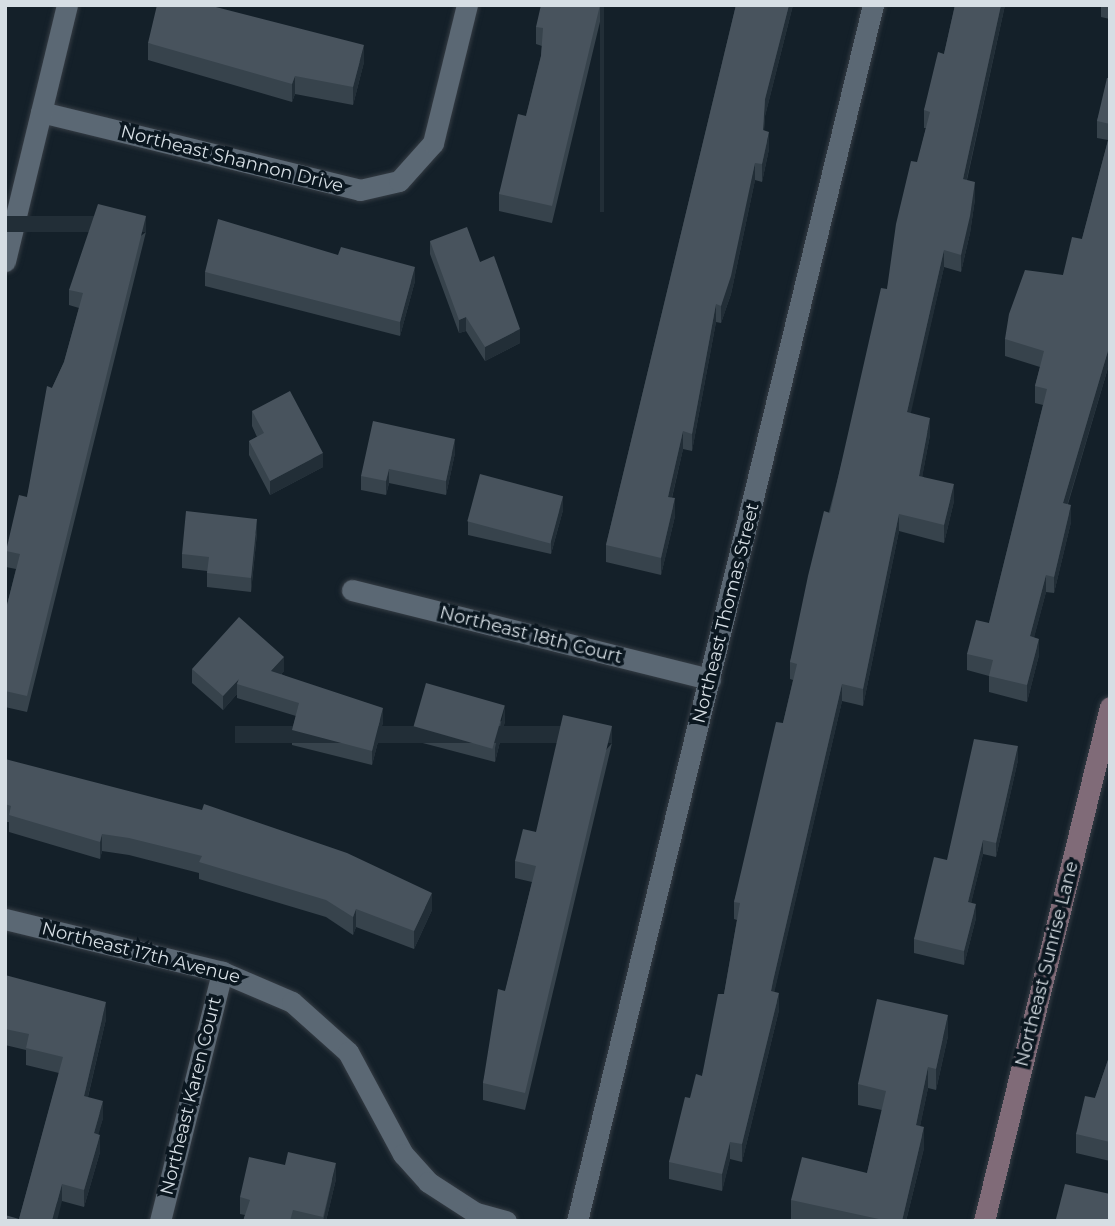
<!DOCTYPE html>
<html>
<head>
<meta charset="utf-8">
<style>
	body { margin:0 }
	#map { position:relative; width:1115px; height:1226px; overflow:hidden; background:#142029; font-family:Montserrat,sans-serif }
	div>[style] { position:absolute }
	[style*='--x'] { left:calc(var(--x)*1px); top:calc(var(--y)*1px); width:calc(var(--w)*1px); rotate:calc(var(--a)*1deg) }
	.roads { filter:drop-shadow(0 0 2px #353c44) drop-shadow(0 0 2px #353c44) }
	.street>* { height:21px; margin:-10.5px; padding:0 10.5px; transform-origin:10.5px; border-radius:10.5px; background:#5b6874 }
	.secondary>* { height:21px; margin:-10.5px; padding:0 10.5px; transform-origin:10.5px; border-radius:10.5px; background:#806b78 }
	.wall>* { inset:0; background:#37434c }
	.shaded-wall>* { inset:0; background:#222e37; transform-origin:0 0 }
	.building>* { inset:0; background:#48535d; transform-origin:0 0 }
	span { translate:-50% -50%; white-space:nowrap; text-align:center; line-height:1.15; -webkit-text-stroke:7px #0b1720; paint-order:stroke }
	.street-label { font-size:18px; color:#d6dee4 }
	.frame { position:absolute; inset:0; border:7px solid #d6dee4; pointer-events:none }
</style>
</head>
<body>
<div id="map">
	<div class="roads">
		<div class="street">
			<div style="--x:41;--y:112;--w:328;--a:13.7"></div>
			<div style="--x:360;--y:190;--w:40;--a:-13"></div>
			<div style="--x:399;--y:181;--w:51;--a:-48.2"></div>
			<div style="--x:433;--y:143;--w:142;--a:-76.2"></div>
			<div style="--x:5;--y:261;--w:263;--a:-76.4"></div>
			<div style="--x:352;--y:590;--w:369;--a:14"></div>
			<div style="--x:5;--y:919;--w:223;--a:13.7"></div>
			<div style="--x:222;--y:972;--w:76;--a:23.2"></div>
			<div style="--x:292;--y:1002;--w:75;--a:41.8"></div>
			<div style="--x:348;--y:1052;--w:116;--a:61.7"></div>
			<div style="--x:403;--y:1154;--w:38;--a:48"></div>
			<div style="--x:428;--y:1182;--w:57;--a:32.9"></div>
			<div style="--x:476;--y:1213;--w:31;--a:15"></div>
			<div style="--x:160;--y:1221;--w:257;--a:-76"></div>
			<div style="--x:577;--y:1221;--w:1252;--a:-76.32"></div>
		</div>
		<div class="secondary">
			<div style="--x:984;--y:1221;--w:529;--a:-76.23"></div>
		</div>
	</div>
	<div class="wall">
		<div style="clip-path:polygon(604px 5px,552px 223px,499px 211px,499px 194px,526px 116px,541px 56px,542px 46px,536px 44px,536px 27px)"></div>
		<div style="clip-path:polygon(736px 5px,793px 5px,765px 116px,764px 130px,769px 149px,762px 182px,755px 180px,731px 294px,721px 323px,716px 322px,692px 451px,683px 449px,672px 498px,675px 516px,661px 575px,606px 562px,606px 545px)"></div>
		<div style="clip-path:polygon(955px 5px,1005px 5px,967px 180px,975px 199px,970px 233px,961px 272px,944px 267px,910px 413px,930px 435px,922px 477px,954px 501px,944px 543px,899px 531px,863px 706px,842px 701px,774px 992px,779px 1010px,742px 1162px,730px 1159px,722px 1191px,669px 1179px,669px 1162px,690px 1098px,702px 1076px,724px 994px,737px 920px,734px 919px,734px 902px,783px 723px,793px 680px,790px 679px,790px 662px,887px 289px,926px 128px,924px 128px,924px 110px,944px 54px)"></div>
		<div style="clip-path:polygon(1101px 5px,1110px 5px,1110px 19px,1101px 17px)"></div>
		<div style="clip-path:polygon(148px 43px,364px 62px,353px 105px,295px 94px,292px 102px,148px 60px)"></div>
		<div style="clip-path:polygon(1110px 78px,1110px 361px,1068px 504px,1071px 522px,1054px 593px,1046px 592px,1034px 637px,1039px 655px,1027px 702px,989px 692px,989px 676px,967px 670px,967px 654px,989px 623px,1043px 405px,1035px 403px,1035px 386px,1040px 367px,1005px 356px,1005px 339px,1063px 275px,1082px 239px,1108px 140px,1097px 138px,1097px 121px)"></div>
		<div style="clip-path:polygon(146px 232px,27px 712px,5px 707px,5px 613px,16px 569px,6px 567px,6px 551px,27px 497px,52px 388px,64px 362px,79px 308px,69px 305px,69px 290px)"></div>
		<div style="clip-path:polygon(430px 241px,480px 262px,520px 343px,485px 361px,466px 331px,459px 333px,430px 254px)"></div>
		<div style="clip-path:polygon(205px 272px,415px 281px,400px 336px,205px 286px)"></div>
		<div style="clip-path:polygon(252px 411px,323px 467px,270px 495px,249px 455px,249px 441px,257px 437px,252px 426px)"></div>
		<div style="clip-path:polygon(455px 453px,446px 495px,389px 483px,386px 495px,361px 490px,361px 476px)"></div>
		<div style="clip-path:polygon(563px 510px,551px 554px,468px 535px,468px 521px)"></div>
		<div style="clip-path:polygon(257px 533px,251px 592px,207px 587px,207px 571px,182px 568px,182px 554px)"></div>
		<div style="clip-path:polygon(192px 669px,284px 671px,281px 674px,383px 722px,372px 765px,292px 745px,292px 730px,296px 716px,237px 698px,237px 694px,223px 710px,192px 683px)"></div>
		<div style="clip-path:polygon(505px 721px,495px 762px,415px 741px,415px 727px)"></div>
		<div style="clip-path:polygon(612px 743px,525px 1110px,483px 1100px,483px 1083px,532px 882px,515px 878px,515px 861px,536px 832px)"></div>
		<div style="clip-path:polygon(5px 759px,432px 910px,414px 949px,356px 927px,353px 935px,326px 917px,199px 879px,199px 873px,129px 855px,102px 851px,100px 859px,9px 832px,9px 822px,5px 822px)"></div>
		<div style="clip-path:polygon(1018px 760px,996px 857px,983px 854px,971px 903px,976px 918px,964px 965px,914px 953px,914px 939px,947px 860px)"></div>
		<div style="clip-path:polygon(5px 975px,106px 1019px,88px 1097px,103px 1118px,98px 1134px,100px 1152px,84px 1207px,62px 1201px,19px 1219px,59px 1073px,26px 1065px,26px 1050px,5px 1045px)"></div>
		<div style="clip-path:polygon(948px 1036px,936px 1090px,928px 1088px,920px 1126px,924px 1148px,906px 1221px,791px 1221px,791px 1200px,867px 1173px,882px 1110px,858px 1105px,858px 1084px)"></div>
		<div style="clip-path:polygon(1110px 1054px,1110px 1161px,1076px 1153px,1076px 1134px,1095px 1098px)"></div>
		<div style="clip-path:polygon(336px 1179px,326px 1221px,243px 1221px,245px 1215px,240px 1214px,240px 1197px)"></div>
	</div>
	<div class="shaded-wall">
		<div style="left:600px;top:5px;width:4px;height:207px"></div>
		<div style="clip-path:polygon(789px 5px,793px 5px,765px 116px,763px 148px,763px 130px,765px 99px)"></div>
		<div style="clip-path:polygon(1001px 5px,1005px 5px,963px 196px,963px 179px)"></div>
		<div style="clip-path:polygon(364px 45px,364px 62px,353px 105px,353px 87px)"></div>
		<div style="clip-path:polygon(295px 76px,295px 94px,292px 102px,292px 84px)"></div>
		<div style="clip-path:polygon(769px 132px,769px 149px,762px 182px,762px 164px)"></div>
		<div style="clip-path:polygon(755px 163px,755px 180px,731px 294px,721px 323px,721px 306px)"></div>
		<div style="clip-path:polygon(975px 182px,975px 199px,970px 233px,961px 272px,961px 255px)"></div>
		<div style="left:146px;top:216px;width:16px;height:495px;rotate:90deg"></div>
		<div style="clip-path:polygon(944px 250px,944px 267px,907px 430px,907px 412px)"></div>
		<div style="clip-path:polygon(415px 267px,415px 281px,400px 336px,400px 322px)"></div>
		<div style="clip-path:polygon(716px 304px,716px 322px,692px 451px,692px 434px)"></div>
		<div style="clip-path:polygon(466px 317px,466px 331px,459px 333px,459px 320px)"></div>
		<div style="clip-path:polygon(520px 329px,520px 343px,485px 361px,485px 347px)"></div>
		<div style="clip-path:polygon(1110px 344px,1110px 361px,1063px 519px,1063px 503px)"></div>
		<div style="clip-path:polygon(930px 418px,930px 435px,919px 494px,919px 476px)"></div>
		<div style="clip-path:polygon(683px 431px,683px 449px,668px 514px,668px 497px)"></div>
		<div style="clip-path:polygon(455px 439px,455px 453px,446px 495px,446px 481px)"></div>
		<div style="clip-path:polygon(323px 453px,323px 467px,270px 495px,270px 481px)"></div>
		<div style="clip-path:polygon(389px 469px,389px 483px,386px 495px,386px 481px)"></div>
		<div style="clip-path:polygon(954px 484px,954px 501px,944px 543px,944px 525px)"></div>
		<div style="clip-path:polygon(563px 496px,563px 510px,551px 554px,551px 540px)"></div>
		<div style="clip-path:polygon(675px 498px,675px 516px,661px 575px,661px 558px)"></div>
		<div style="clip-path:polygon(1071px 505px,1071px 522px,1054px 593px,1054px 577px)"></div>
		<div style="clip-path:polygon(899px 514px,899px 531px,863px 706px,863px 689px)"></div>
		<div style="clip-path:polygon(257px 519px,257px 533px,251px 592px,251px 578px)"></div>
		<div style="clip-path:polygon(1046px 575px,1046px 592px,1030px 653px,1030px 636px)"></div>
		<div style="clip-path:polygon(1039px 639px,1039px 655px,1027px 702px,1027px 685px)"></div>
		<div style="clip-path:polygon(284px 657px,284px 671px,271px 685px,271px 671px)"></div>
		<div style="clip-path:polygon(239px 679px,237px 684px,237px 694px,223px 710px,223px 696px)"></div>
		<div style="clip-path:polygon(842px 684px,842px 701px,773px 998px,771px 991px,773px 981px)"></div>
		<div style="clip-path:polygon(505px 706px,505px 721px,495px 762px,495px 748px)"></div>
		<div style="clip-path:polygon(383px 708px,383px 722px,372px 765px,372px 751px)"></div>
		<div style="left:612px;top:726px;width:17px;height:377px;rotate:90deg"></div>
		<div style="clip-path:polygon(1018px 746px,1018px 760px,996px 857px,996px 843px)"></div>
		<div style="clip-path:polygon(102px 834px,102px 851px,100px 859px,100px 842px)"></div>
		<div style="clip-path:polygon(983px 840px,983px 854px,968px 916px,968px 902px)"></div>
		<div style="clip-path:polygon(432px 893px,432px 910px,414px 949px,414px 931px)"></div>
		<div style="clip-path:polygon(976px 904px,976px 918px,964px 965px,964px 951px)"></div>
		<div style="clip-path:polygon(356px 909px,356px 927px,353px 935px,353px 917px)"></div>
		<div style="clip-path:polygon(779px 993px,779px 1010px,742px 1162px,742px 1144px)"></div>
		<div style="clip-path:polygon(106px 1002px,106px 1019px,84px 1113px,84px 1096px)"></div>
		<div style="clip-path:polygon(948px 1015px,948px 1036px,936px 1090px,936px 1069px)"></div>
		<div style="clip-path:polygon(928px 1067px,928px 1088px,916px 1146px,916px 1125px)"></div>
		<div style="clip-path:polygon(103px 1101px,103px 1118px,94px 1150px,94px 1133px)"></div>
		<div style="clip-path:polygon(924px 1127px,924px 1148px,906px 1221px,902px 1221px)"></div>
		<div style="clip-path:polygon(100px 1135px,100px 1152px,84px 1207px,84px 1190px)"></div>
		<div style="clip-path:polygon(730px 1142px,730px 1159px,722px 1191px,722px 1174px)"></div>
		<div style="clip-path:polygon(336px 1163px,336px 1179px,326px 1221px,323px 1221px)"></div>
		<div style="clip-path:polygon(62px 1184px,62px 1201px,57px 1221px,52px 1221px)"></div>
	</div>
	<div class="building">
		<div style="clip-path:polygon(157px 5px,208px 5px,364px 45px,353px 87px,295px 76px,292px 84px,148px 43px)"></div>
		<div style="clip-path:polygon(541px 5px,600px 5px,552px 206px,499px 194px,518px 114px,526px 116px,541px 56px,543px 28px,536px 27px)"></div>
		<div style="clip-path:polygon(736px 5px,789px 5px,765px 99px,763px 130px,769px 132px,762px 164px,755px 163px,731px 276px,721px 306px,716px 304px,692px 434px,683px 431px,668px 497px,675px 498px,661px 558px,606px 545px)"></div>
		<div style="clip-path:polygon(955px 5px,1001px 5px,963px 179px,975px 182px,970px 216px,961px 255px,944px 250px,907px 412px,930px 418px,919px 476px,954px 484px,944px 525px,899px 514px,863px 689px,842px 684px,773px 981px,771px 991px,779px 993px,742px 1144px,730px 1142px,722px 1174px,669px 1162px,685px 1097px,690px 1098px,696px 1074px,702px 1076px,718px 994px,724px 994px,740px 903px,734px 902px,776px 722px,783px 723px,797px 664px,790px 662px,808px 576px,824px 511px,830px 513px,881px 288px,887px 289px,896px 224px,911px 161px,917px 162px,930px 112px,924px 110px,938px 52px,944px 54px)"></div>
		<div style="clip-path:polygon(1107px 78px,1110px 78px,1110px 124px,1097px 121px)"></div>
		<div style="clip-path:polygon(1110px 133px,1110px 344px,1063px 503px,1071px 505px,1054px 577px,1046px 575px,1030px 636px,1039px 639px,1027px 685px,989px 676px,993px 660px,967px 654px,976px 620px,989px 623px,1047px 389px,1035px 386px,1044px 351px,1005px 339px,1009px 314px,1025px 270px,1063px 275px,1072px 237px,1082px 239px)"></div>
		<div style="clip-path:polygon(98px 204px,146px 216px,27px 696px,5px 691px,5px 613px,20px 554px,6px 551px,19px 495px,27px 497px,47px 386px,52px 388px,64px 362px,83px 293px,69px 290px)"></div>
		<div style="clip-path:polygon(218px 219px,338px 255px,341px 247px,415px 267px,400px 322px,205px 272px)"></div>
		<div style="clip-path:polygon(467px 227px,480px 262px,494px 256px,520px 329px,485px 347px,466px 317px,459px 320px,430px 241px)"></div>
		<div style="clip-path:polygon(290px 391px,323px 453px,270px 481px,249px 441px,264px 433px,252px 411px)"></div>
		<div style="clip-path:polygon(373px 421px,455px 439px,446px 481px,389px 469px,386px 481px,361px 476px)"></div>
		<div style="left:480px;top:474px;width:86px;height:49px;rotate:15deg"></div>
		<div style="clip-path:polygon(186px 511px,257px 519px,251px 578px,207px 573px,209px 557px,182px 554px)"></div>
		<div style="clip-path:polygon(239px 617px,284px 657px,271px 671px,383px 708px,372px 751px,292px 730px,299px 703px,237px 684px,239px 679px,223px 696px,192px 669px)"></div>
		<div style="left:426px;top:683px;width:82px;height:45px;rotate:16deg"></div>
		<div style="clip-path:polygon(563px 715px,612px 726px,525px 1093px,483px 1083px,498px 989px,505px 991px,536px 866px,515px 861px,523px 829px,536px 832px)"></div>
		<div style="clip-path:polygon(974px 739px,1018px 746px,996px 843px,983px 840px,968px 902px,976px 904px,964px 951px,914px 939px,934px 857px,947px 860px)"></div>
		<div style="clip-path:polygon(5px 759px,202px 810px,204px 804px,347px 853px,432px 893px,414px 931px,356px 909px,353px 917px,326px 900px,199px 862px,202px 856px,129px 838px,102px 834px,100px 842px,9px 815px,11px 806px,5px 804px)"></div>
		<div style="clip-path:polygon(5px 975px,106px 1002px,84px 1096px,103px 1101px,94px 1133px,100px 1135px,84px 1190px,62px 1184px,52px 1221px,5px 1221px,5px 1215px,19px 1219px,63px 1057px,26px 1048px,29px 1034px,5px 1029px)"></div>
		<div style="clip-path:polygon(877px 999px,948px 1015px,936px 1069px,928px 1067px,916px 1125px,924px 1127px,902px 1221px,888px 1221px,791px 1200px,802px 1157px,867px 1173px,886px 1091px,858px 1084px)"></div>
		<div style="clip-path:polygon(1110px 1054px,1110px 1142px,1076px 1134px,1085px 1096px,1095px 1098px)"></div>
		<div style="clip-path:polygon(288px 1152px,336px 1163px,323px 1217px,293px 1210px,290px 1221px,243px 1221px,250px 1200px,240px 1197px,249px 1157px,285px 1165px)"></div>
		<div style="clip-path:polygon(1065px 1184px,1110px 1194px,1110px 1221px,1062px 1221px,1056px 1219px)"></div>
	</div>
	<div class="street-label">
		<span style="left:232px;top:159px;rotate:14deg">Northeast Shannon Drive</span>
		<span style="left:726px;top:613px;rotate:-76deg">Northeast Thomas Street</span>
		<span style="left:531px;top:635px;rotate:14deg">Northeast 18th Court</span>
		<span style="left:141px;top:953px;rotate:14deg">Northeast 17th Avenue</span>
		<span style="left:1047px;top:964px;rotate:-76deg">Northeast Sunrise Lane</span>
		<span style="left:191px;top:1096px;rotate:-76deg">Northeast Karen Court</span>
	</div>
	<div class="frame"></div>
</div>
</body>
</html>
